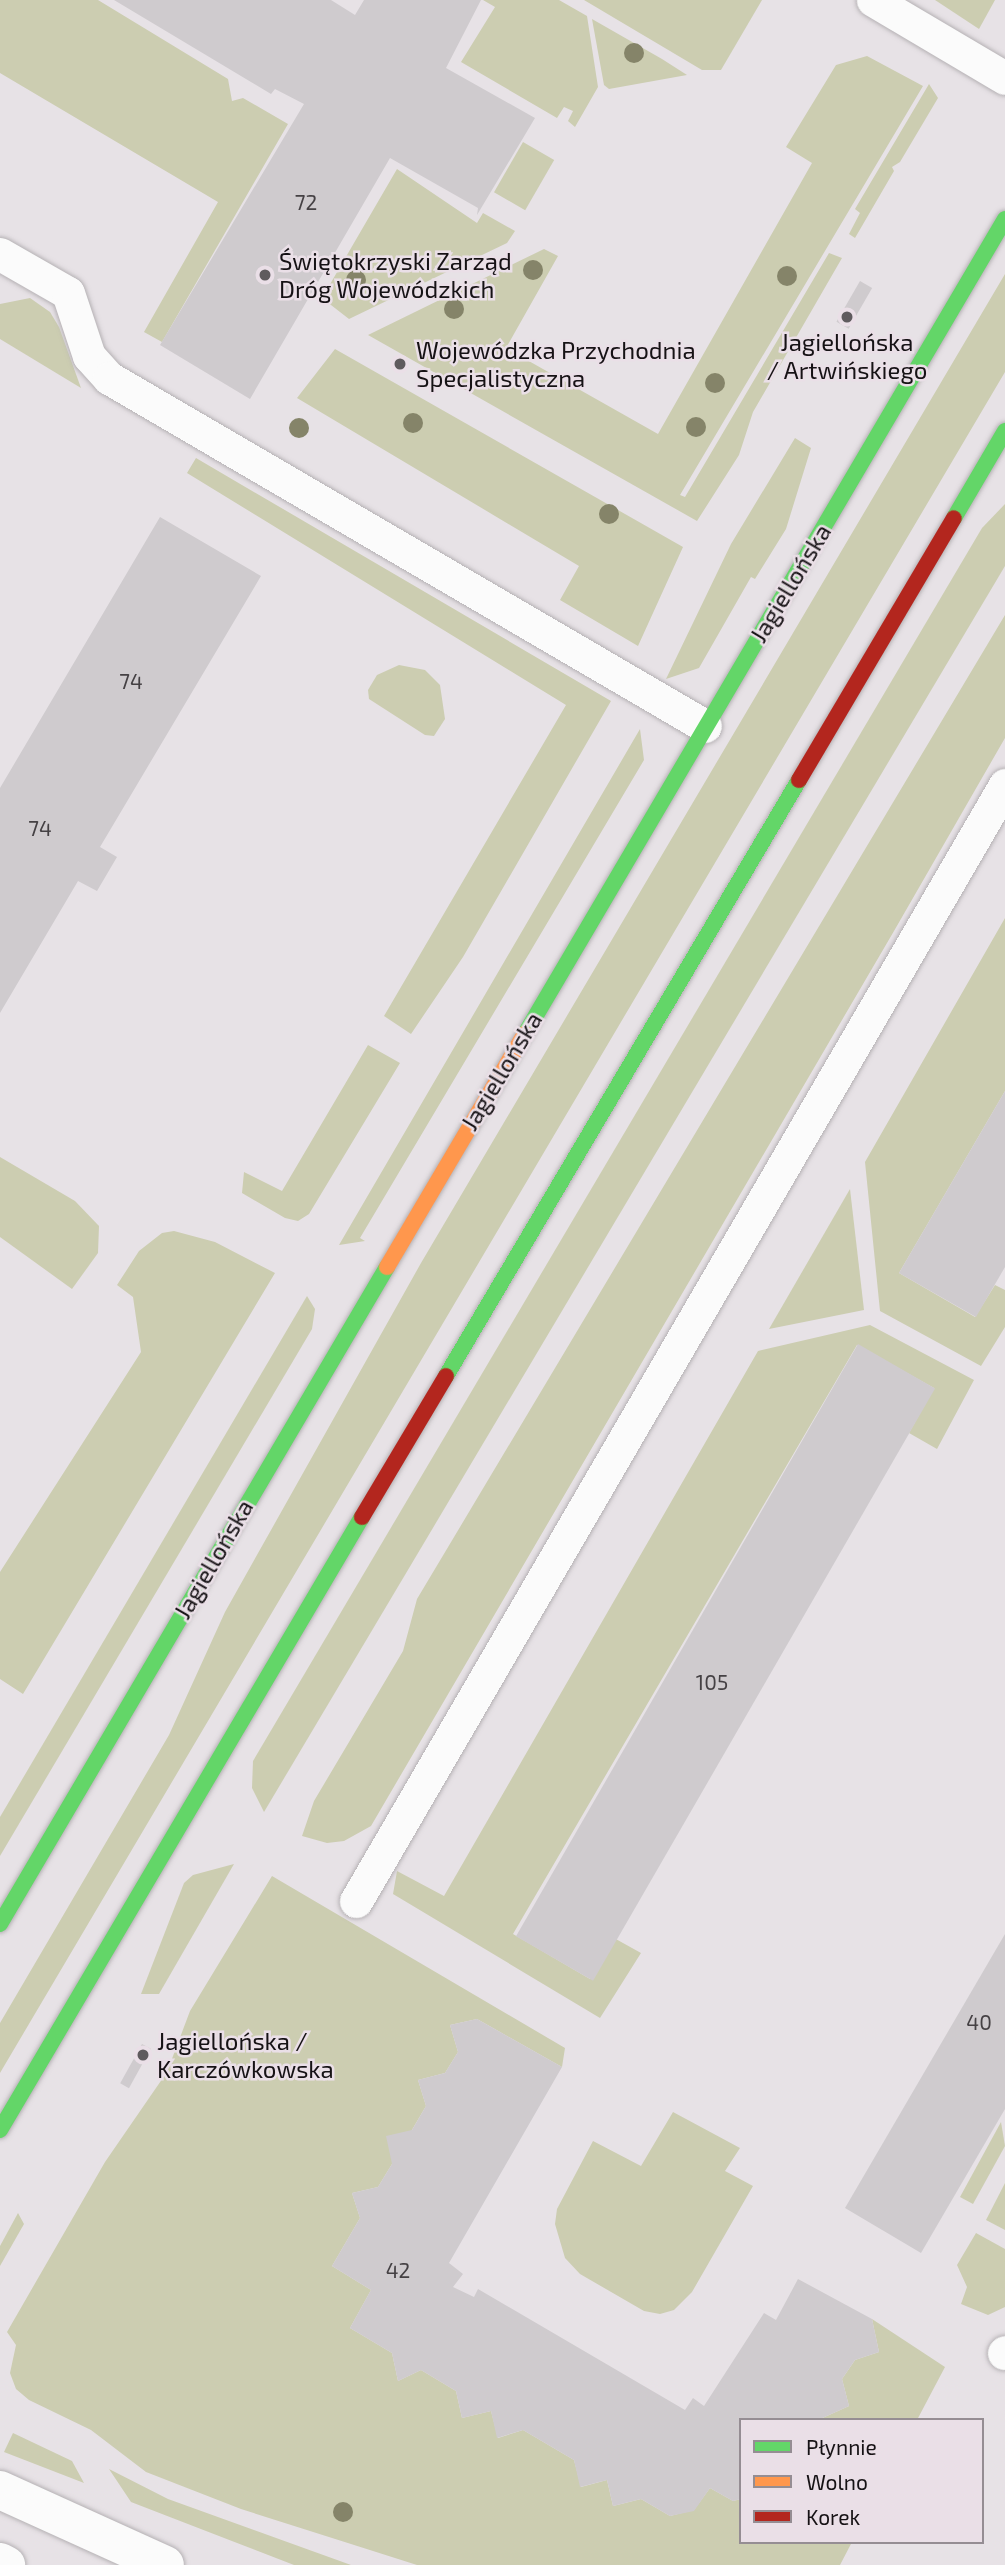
<!DOCTYPE html>
<html>
<head>
<meta charset="utf-8">
<style>
	body { margin:0 }
	#map { position:relative; width:1005px; height:2565px; overflow:hidden; background:#e7e2e6; font-family:"Exo 2",sans-serif }
	div>[style] { position:absolute }
	[style*='--x'] { left:calc(var(--x)*1px); top:calc(var(--y)*1px); width:calc(var(--w)*1px); rotate:calc(var(--a)*1deg) }
	.green>* { inset:0; background:#cccdb1; transform-origin:0 0 }
	.building>* { inset:0; background:#cfcbce; transform-origin:0 0 }
	.roads { filter:drop-shadow(0 0 2px #b5b1b4) drop-shadow(0 0 2px #b5b1b4) }
	.lane>* { height:33px; margin:-16.5px; padding:0 16.5px; transform-origin:16.5px; border-radius:16.5px; background:#fbfbfb }
	.street>* { height:38px; margin:-19px; padding:0 19px; transform-origin:19px; border-radius:19px; background:#fbfbfb }
	.fast>* { height:16px; margin:-8px; padding:0 8px; transform-origin:8px; border-radius:8px; background:#63d668 }
	.slow>* { height:16px; margin:-8px; padding:0 8px; transform-origin:8px; border-radius:8px; background:#ff974d }
	.jam>* { height:16px; margin:-8px; padding:0 8px; transform-origin:8px; border-radius:8px; background:#b3261e }
	.trees>* { width:20px; height:20px; margin:-10px; border-radius:50%; background:#858469 }
	.dots>* { width:19px; height:19px; translate:-50% -50%; box-sizing:border-box; border:4px solid #eadfe7; border-radius:50% }
	span { translate:-50% -50%; white-space:nowrap; text-align:center; line-height:1.15; -webkit-text-stroke:5px #eadfe7; paint-order:stroke }
	.number-label { font-size:21px; color:#454144 }
	.number-label span { -webkit-text-stroke-width:0 }
	.poi-label { font-size:24px; color:#161215 }
	.left { translate:0 -50%; text-align:left }
	.street-label { font-size:24px; color:#161215 }
	.legend { position:absolute; left:739px; top:2418px; width:245px; height:126px; box-sizing:border-box; background:#eadfe7; border:2px solid #958d93; margin:0; padding:9px 12px; list-style:none; font-size:21px; color:#161215 }
	.legend li { display:flex; align-items:center; gap:14px; height:35px }
	.legend b { width:35px; border:2px solid #958d93 }
</style>
</head>
<body>
<div id="map">
	<div class="green">
		<div style="clip-path:polygon(0 0,98px 0,228px 79px,232px 101px,243px 98px,288px 124px,162px 342px,144px 332px,218px 202px,0 73px)"></div>
		<div style="clip-path:polygon(483px 0,559px 0,587px 16px,598px 87px,575px 127px,568px 121px,573px 111px,564px 107px,557px 118px,461px 62px,495px 7px)"></div>
		<div style="clip-path:polygon(584px 0,762px 0,721px 70px,702px 70px)"></div>
		<div style="clip-path:polygon(935px 0,995px 0,979px 29px)"></div>
		<div style="clip-path:polygon(592px 19px,662px 59px,687px 75px,609px 89px,604px 85px)"></div>
		<div style="clip-path:polygon(867px 56px,923px 86px,680px 495px,685px 497px,829px 253px,842px 258px,753px 412px,739px 455px,697px 521px,368px 335px,544px 249px,558px 256px,506px 348px,658px 434px,812px 163px,786px 147px,836px 65px)"></div>
		<div style="clip-path:polygon(929px 84px,938px 98px,900px 162px,892px 167px,894px 171px,855px 238px,849px 234px,860px 213px,855px 209px)"></div>
		<div style="left:523px;top:142px;width:36px;height:58px;rotate:30deg"></div>
		<div style="clip-path:polygon(397px 169px,477px 223px,483px 213px,515px 231px,507px 243px,349px 319px,322px 298px)"></div>
		<div style="clip-path:polygon(1005px 274px,1005px 372px,0 2073px,0 2023px,169px 1735px,225px 1612px,421px 1263px)"></div>
		<div style="clip-path:polygon(30px 298px,50px 312px,59px 327px,81px 388px,0 339px,0 304px)"></div>
		<div style="clip-path:polygon(335px 349px,683px 547px,638px 646px,560px 600px,579px 566px,297px 398px)"></div>
		<div style="clip-path:polygon(795px 438px,811px 448px,786px 529px,755px 579px,751px 577px,699px 668px,666px 679px,731px 544px)"></div>
		<div style="clip-path:polygon(196px 458px,611px 701px,463px 957px,411px 1034px,384px 1016px,566px 705px,187px 473px)"></div>
		<div style="clip-path:polygon(1005px 504px,1005px 566px,264px 1812px,252px 1788px,253px 1761px,982px 528px)"></div>
		<div style="clip-path:polygon(1005px 615px,1005px 738px,894px 931px,371px 1826px,344px 1841px,327px 1843px,302px 1836px,314px 1801px,403px 1651px,417px 1599px)"></div>
		<div style="clip-path:polygon(399px 665px,425px 670px,440px 685px,445px 719px,434px 736px,425px 735px,369px 699px,368px 690px,377px 675px)"></div>
		<div style="clip-path:polygon(640px 729px,644px 760px,360px 1238px,365px 1241px,339px 1245px)"></div>
		<div style="clip-path:polygon(1005px 918px,1005px 1091px,899px 1273px,975px 1317px,995px 1285px,1005px 1290px,1005px 1327px,981px 1366px,880px 1311px,865px 1162px)"></div>
		<div style="clip-path:polygon(368px 1045px,400px 1063px,309px 1214px,298px 1221px,285px 1218px,242px 1193px,244px 1172px,282px 1191px)"></div>
		<div style="clip-path:polygon(0 1157px,75px 1201px,99px 1226px,98px 1253px,72px 1289px,0 1237px)"></div>
		<div style="clip-path:polygon(850px 1189px,864px 1310px,769px 1329px)"></div>
		<div style="clip-path:polygon(174px 1231px,215px 1242px,275px 1273px,23px 1694px,0 1679px,0 1572px,141px 1352px,133px 1297px,117px 1285px,139px 1251px,162px 1233px)"></div>
		<div style="clip-path:polygon(307px 1296px,315px 1309px,312px 1329px,0 1856px,0 1817px)"></div>
		<div style="clip-path:polygon(870px 1325px,974px 1380px,937px 1449px,909px 1433px,934px 1388px,857px 1345px,513px 1934px,590px 1979px,614px 1938px,641px 1953px,600px 2018px,393px 1894px,397px 1871px,444px 1896px,758px 1351px)"></div>
		<div style="clip-path:polygon(234px 1864px,159px 1994px,141px 1994px,184px 1883px,193px 1875px)"></div>
		<div style="clip-path:polygon(272px 1876px,565px 2048px,562px 2067px,477px 2019px,450px 2025px,458px 2052px,445px 2073px,418px 2080px,426px 2106px,392px 2164px,378px 2187px,352px 2193px,360px 2218px,332px 2266px,371px 2290px,350px 2328px,392px 2353px,398px 2381px,421px 2370px,456px 2391px,462px 2418px,491px 2411px,498px 2438px,523px 2430px,574px 2460px,581px 2487px,607px 2480px,613px 2506px,641px 2499px,670px 2516px,694px 2510px,710px 2488px,733px 2501px,741px 2499px,741px 2542px,852px 2542px,840px 2565px,417px 2565px,241px 2509px,146px 2472px,91px 2430px,29px 2400px,16px 2389px,10px 2373px,16px 2345px,7px 2332px,105px 2162px,167px 2072px,190px 2011px)"></div>
		<div style="clip-path:polygon(673px 2112px,740px 2148px,725px 2171px,753px 2186px,692px 2292px,674px 2310px,660px 2314px,644px 2311px,580px 2274px,565px 2258px,555px 2224px,557px 2209px,593px 2141px,641px 2166px)"></div>
		<div style="clip-path:polygon(1001px 2122px,1005px 2146px,973px 2204px,960px 2197px)"></div>
		<div style="clip-path:polygon(1005px 2183px,1005px 2230px,986px 2220px)"></div>
		<div style="clip-path:polygon(18px 2213px,24px 2224px,0 2266px,0 2246px)"></div>
		<div style="clip-path:polygon(976px 2233px,1005px 2249px,1005px 2307px,988px 2315px,961px 2304px,967px 2287px,957px 2265px)"></div>
		<div style="clip-path:polygon(872px 2319px,945px 2367px,917px 2420px,818px 2420px,849px 2406px,842px 2379px,855px 2360px,879px 2352px)"></div>
		<div style="clip-path:polygon(13px 2433px,72px 2461px,84px 2483px,4px 2452px)"></div>
		<div style="clip-path:polygon(109px 2469px,168px 2499px,351px 2565px,294px 2565px,131px 2502px)"></div>
	</div>
	<div class="building">
		<div style="clip-path:polygon(114px 0,331px 0,355px 15px,364px 0,481px 0,446px 68px,535px 118px,477px 215px,478px 208px,390px 158px,250px 399px,160px 345px,304px 104px,275px 89px,271px 94px)"></div>
		<div style="left:860px;top:281px;width:14px;height:47px;rotate:30deg"></div>
		<div style="clip-path:polygon(160px 517px,261px 576px,100px 847px,117px 857px,97px 891px,78px 881px,0 1013px,0 788px)"></div>
		<div style="clip-path:polygon(1005px 1091px,1005px 1267px,976px 1317px,899px 1273px)"></div>
		<div style="left:858px;top:1344px;width:89px;height:684px;rotate:30deg"></div>
		<div style="clip-path:polygon(1005px 1934px,1005px 2109px,921px 2253px,845px 2208px)"></div>
		<div style="clip-path:polygon(477px 2019px,562px 2067px,449px 2263px,463px 2274px,453px 2287px,474px 2297px,478px 2289px,685px 2410px,693px 2398px,704px 2406px,764px 2313px,776px 2320px,798px 2279px,872px 2319px,879px 2352px,855px 2360px,842px 2379px,849px 2406px,818px 2420px,741px 2420px,741px 2499px,733px 2501px,710px 2488px,694px 2511px,670px 2516px,641px 2499px,613px 2506px,607px 2480px,580px 2487px,574px 2460px,523px 2430px,497px 2438px,491px 2411px,462px 2418px,456px 2391px,421px 2370px,398px 2381px,392px 2353px,350px 2328px,371px 2290px,332px 2266px,360px 2218px,352px 2193px,378px 2187px,392px 2164px,386px 2136px,412px 2130px,426px 2106px,418px 2080px,445px 2073px,458px 2052px,450px 2025px)"></div>
		<div style="left:142px;top:2044px;width:10px;height:45px;rotate:29deg"></div>
	</div>
	<div class="roads">
		<div class="lane">
			<div style="--x:873;--y:0;--w:153;--a:30.6"></div>
			<div style="--x:0;--y:254;--w:78;--a:29.8"></div>
			<div style="--x:68;--y:293;--w:66;--a:71.6"></div>
			<div style="--x:89;--y:356;--w:30;--a:48"></div>
			<div style="--x:109;--y:378;--w:690;--a:30.28"></div>
			<div style="--x:356;--y:1901;--w:1291;--a:-59.82"></div>
			<div style="--x:1004;--y:2353;--w:1;--a:-45"></div>
		</div>
		<div class="street">
			<div style="--x:0;--y:2490;--w:181;--a:24.4"></div>
			<div style="--x:0;--y:2562;--w:7;--a:27"></div>
		</div>
		<div class="fast">
			<div style="--x:954;--y:518;--w:101;--a:-59.6"></div>
			<div style="--x:525;--y:1034;--w:946;--a:-59.5"></div>
			<div style="--x:446;--y:1376;--w:693;--a:-59.36"></div>
			<div style="--x:0;--y:1924;--w:763;--a:-59.5"></div>
			<div style="--x:0;--y:2130;--w:712;--a:-59.44"></div>
		</div>
		<div class="slow">
			<div style="--x:387;--y:1267;--w:271;--a:-59.4"></div>
		</div>
		<div class="jam">
			<div style="--x:799;--y:780;--w:304;--a:-59.4"></div>
			<div style="--x:362;--y:1517;--w:164;--a:-59.2"></div>
		</div>
	</div>
	<div class="trees">
		<div style="left:634px;top:53px"></div>
		<div style="left:533px;top:270px"></div>
		<div style="left:787px;top:276px"></div>
		<div style="left:356px;top:280px"></div>
		<div style="left:454px;top:309px"></div>
		<div style="left:715px;top:383px"></div>
		<div style="left:413px;top:423px"></div>
		<div style="left:696px;top:427px"></div>
		<div style="left:299px;top:428px"></div>
		<div style="left:609px;top:514px"></div>
		<div style="left:343px;top:2512px"></div>
	</div>
	<div class="dots">
		<div style="left:265px;top:275px;background:#5f5b5e"></div>
		<div style="left:847px;top:317px;background:#5f5b5e"></div>
		<div style="left:400px;top:364px;background:#5f5b5e"></div>
		<div style="left:143px;top:2055px;background:#5f5b5e"></div>
	</div>
	<div class="number-label">
		<span style="left:306px;top:202px">72</span>
		<span style="left:131px;top:681px">74</span>
		<span style="left:40px;top:828px">74</span>
		<span style="left:712px;top:1682px">105</span>
		<span style="left:979px;top:2022px">40</span>
		<span style="left:398px;top:2270px">42</span>
	</div>
	<div class="poi-label">
		<span class="left" style="left:279px;top:275px">Świętokrzyski Zarząd<br>Dróg Wojewódzkich</span>
		<span style="left:847px;top:356px">Jagiellońska<br>/ Artwińskiego</span>
		<span class="left" style="left:416px;top:364px">Wojewódzka Przychodnia<br>Specjalistyczna</span>
		<span class="left" style="left:157px;top:2055px">Jagiellońska /<br>Karczówkowska</span>
	</div>
	<div class="street-label">
		<span style="left:790px;top:583px;rotate:-59deg">Jagiellońska</span>
		<span style="left:501px;top:1071px;rotate:-59deg">Jagiellońska</span>
		<span style="left:213px;top:1559px;rotate:-60deg">Jagiellońska</span>
	</div>
	<ul class="legend">
	<li><b style="height:9px;background:#63d668"></b>Płynnie</li>
	<li><b style="height:9px;background:#ff974d"></b>Wolno</li>
	<li><b style="height:9px;background:#b3261e"></b>Korek</li>
	</ul>
</div>
</body>
</html>
